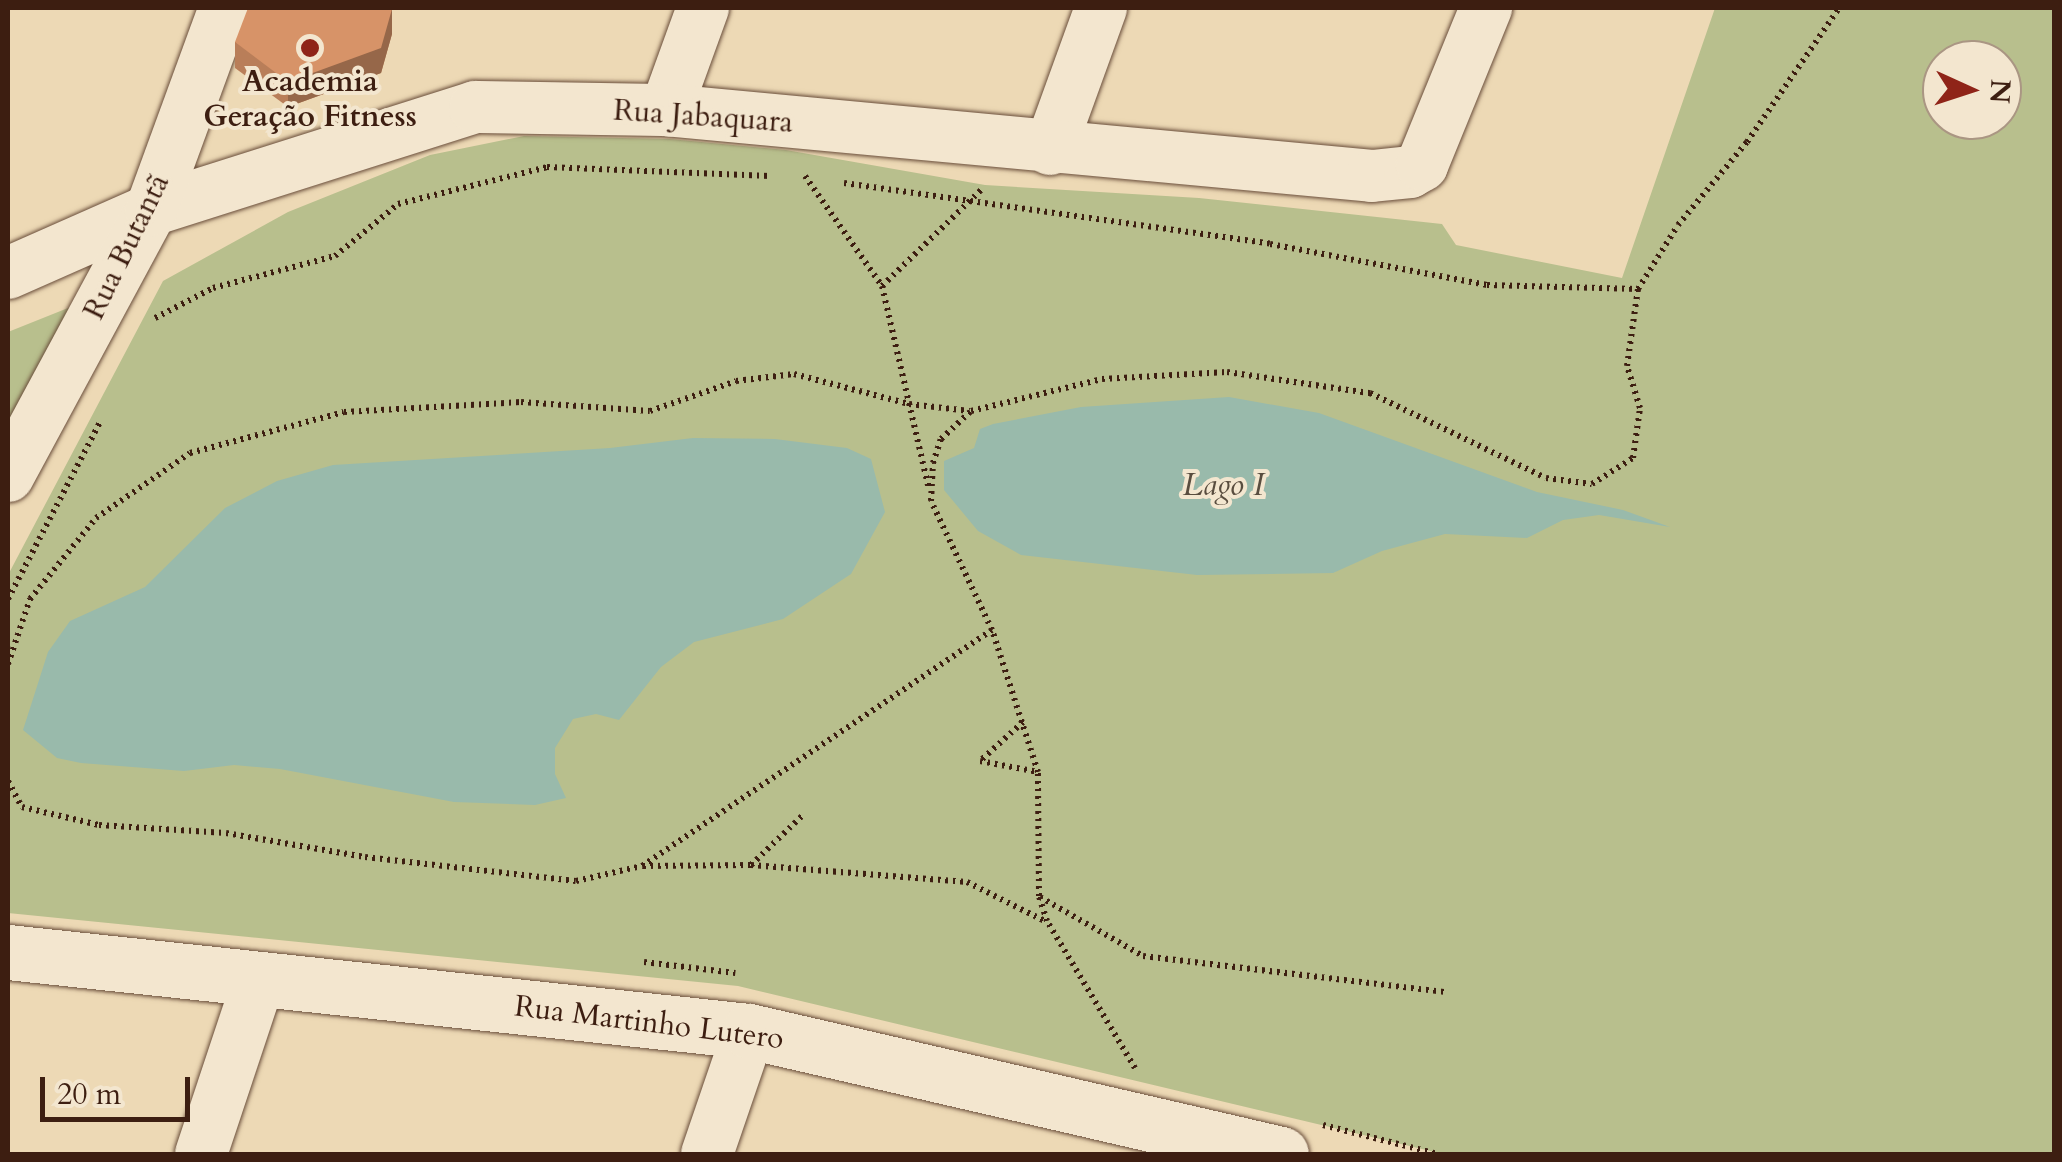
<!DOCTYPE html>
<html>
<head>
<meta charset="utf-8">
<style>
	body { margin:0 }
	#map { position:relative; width:2062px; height:1162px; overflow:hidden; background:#edd9b5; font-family:Cardo,serif }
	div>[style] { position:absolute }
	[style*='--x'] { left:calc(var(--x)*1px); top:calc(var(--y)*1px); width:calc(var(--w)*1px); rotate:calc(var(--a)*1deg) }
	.green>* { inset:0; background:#b8bf8d }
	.water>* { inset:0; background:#99baab }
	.path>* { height:6px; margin-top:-3px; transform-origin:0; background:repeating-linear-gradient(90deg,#3d1e11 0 2.5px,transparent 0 7.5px) }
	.roads { filter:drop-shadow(0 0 2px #694d3a) drop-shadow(0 0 2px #694d3a) }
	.street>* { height:52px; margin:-26px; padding:0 26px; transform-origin:26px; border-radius:26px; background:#f3e6cf }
	.secondary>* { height:55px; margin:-27.5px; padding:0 27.5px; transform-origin:27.5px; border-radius:27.5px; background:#f3e6cf }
	.wall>* { inset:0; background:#b97e59 }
	.shaded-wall>* { inset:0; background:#966749 }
	.building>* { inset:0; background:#d79368 }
	.dots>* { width:28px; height:28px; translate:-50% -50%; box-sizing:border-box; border:5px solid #f3e6cf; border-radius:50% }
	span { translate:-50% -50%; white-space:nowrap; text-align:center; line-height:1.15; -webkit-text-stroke:8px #f3e6cf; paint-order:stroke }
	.poi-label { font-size:30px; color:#3d1e11; font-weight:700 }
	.street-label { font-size:30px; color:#3d1e11 }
	.water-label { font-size:32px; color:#594d3f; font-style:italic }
	.frame { position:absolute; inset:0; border:10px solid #3d1e11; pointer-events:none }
	.north { position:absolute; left:1922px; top:40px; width:100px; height:100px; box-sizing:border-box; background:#f3e6cf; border:2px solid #aa9683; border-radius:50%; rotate:93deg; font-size:28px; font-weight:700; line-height:40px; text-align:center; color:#3d1e11 }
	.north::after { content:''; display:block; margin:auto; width:35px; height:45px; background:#8f2418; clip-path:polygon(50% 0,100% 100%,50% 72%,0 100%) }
	.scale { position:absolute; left:40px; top:1077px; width:150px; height:45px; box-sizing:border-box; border:5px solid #3d1e11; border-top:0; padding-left:12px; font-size:30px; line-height:35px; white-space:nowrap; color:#3d1e11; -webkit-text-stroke:8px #f3e6cf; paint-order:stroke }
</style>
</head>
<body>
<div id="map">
	<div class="green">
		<div style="clip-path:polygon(evenodd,1715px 8px,2054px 8px,2054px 1154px,1443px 1154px,738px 986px,8px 913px,8px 575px,163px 281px,288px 212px,430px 155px,524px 136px,670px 139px,786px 150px,985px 185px,1199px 198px,1442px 224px,1456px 245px,1622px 278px,1715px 8px,1942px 60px,2002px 60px,2002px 120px,1942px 120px,1942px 60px)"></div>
		<div style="clip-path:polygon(73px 306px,8px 423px,8px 332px)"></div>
	</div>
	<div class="water">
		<div style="clip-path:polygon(1229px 397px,1319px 413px,1537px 492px,1623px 510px,1670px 527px,1599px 515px,1563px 520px,1527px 538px,1445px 534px,1382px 551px,1333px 573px,1197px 575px,1021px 555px,978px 531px,944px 490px,944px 461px,974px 448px,980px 429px,993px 424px,1081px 407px)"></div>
		<div style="clip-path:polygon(693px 438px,775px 439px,847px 448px,871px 459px,885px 512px,851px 574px,783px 619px,694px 642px,661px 667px,619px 720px,596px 714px,573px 719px,555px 748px,555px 774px,566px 798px,535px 805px,454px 802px,280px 769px,234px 765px,184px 771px,81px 763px,57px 758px,23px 730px,48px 652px,70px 621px,145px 587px,225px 508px,277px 481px,333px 465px,610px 448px)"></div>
	</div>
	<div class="path">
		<div style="--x:805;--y:176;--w:134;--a:55"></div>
		<div style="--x:882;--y:286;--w:138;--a:-44.1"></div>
		<div style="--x:844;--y:183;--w:430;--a:8.1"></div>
		<div style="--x:1270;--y:244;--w:221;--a:10.7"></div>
		<div style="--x:1487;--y:285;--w:151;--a:1.5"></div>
		<div style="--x:1638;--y:289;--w:75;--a:-58"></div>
		<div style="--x:1678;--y:225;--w:108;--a:-50.3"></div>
		<div style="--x:1747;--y:142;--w:163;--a:-55.5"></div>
		<div style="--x:882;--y:286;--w:209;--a:77"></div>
		<div style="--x:155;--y:318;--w:65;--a:-27.3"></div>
		<div style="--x:213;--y:288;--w:126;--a:-14.7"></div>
		<div style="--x:335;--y:256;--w:82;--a:-39.5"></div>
		<div style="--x:398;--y:204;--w:154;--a:-13.9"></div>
		<div style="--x:547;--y:167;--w:225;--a:2.3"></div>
		<div style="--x:8;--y:599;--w:199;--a:-62.5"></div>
		<div style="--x:8;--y:664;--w:69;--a:-71.3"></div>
		<div style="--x:30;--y:599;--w:104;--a:-50.8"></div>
		<div style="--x:96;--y:518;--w:114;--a:-34.7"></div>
		<div style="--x:190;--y:453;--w:159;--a:-14.9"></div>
		<div style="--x:344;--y:412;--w:177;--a:-3.2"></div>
		<div style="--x:521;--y:402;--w:129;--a:4"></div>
		<div style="--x:650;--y:411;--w:91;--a:-19.2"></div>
		<div style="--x:736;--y:381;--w:58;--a:-6.9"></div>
		<div style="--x:794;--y:374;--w:119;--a:14.6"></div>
		<div style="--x:909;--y:404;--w:61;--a:6.5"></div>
		<div style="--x:1023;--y:722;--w:58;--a:137.8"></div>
		<div style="--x:980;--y:761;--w:59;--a:10.7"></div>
		<div style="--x:8;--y:781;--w:30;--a:62"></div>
		<div style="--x:22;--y:807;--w:79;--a:13.2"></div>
		<div style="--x:99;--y:825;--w:127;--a:3.6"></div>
		<div style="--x:226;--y:833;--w:141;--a:9.8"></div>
		<div style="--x:365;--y:857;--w:212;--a:6.5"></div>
		<div style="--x:576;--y:881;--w:68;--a:-12.8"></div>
		<div style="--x:642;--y:866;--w:422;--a:-34"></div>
		<div style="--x:751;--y:865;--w:72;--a:-43.9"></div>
		<div style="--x:643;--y:866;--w:108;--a:-0.5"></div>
		<div style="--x:751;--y:865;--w:217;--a:4.5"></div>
		<div style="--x:967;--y:882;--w:87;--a:26.6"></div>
		<div style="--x:1040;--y:897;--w:119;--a:29.8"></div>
		<div style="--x:1143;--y:956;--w:303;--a:6.8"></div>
		<div style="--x:644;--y:962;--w:92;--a:6.9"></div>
		<div style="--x:1135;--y:1068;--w:171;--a:-120.9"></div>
		<div style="--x:1047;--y:921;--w:26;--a:-108"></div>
		<div style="--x:1039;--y:896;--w:124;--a:-90.5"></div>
		<div style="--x:1038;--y:772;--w:149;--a:-107.9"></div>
		<div style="--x:992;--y:630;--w:143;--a:-115.3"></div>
		<div style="--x:931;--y:501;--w:38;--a:-87"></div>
		<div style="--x:933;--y:463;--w:25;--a:-72"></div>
		<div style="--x:941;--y:439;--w:41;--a:-43"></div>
		<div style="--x:971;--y:411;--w:135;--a:-13.7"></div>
		<div style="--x:1102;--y:379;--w:125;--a:-3.2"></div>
		<div style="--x:1227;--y:372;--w:145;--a:8.4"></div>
		<div style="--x:1370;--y:393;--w:195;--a:25.8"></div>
		<div style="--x:1546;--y:478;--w:46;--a:7.4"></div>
		<div style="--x:1592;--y:484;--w:49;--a:-32.4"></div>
		<div style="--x:1633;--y:458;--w:50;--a:-82"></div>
		<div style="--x:1640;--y:408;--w:44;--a:-107.2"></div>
		<div style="--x:1627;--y:366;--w:78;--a:-81.9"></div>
		<div style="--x:1323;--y:1125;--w:119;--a:14.2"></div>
	</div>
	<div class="roads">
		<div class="street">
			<div style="--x:666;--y:110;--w:109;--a:-70.1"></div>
			<div style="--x:1050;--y:149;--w:150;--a:-70.1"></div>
			<div style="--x:8;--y:273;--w:156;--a:-23.8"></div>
			<div style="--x:151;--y:210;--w:340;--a:-17.6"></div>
			<div style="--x:475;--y:107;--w:191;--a:0.9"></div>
			<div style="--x:666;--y:110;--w:709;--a:5.34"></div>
			<div style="--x:1372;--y:176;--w:38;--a:-6"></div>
			<div style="--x:1410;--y:172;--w:14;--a:-30"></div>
			<div style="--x:1422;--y:165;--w:170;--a:-67.8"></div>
			<div style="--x:8;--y:476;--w:302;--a:-61.7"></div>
			<div style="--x:151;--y:210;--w:215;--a:-69.9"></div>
			<div style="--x:201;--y:1154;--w:183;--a:-71.6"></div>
			<div style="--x:707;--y:1154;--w:130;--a:-71.1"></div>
		</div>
		<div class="secondary">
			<div style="--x:8;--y:952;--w:745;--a:6.09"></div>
			<div style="--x:749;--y:1031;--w:546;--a:13.02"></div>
		</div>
	</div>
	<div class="wall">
		<div style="clip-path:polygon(392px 34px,381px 73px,288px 107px,235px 68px,235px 42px)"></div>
	</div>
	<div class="shaded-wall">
		<div style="clip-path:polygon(392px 9px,392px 34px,381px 73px,288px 107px,288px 82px)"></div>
	</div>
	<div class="building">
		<div style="clip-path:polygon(248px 8px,389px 8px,392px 9px,381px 48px,288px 82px,235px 42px)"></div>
	</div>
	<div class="dots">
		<div style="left:310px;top:48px;background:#8f2418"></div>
	</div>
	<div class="poi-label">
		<span style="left:310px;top:99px">Academia<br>Geração Fitness</span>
	</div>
	<div class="street-label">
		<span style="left:703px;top:117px;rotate:4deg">Rua Jabaquara</span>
		<span style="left:127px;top:247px;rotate:-64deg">Rua Butantã</span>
		<span style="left:649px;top:1023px;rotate:7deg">Rua Martinho Lutero</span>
	</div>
	<div class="water-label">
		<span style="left:1223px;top:485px">Lago I</span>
	</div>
	<div class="frame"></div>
	<div class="north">N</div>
	<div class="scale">20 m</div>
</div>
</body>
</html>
